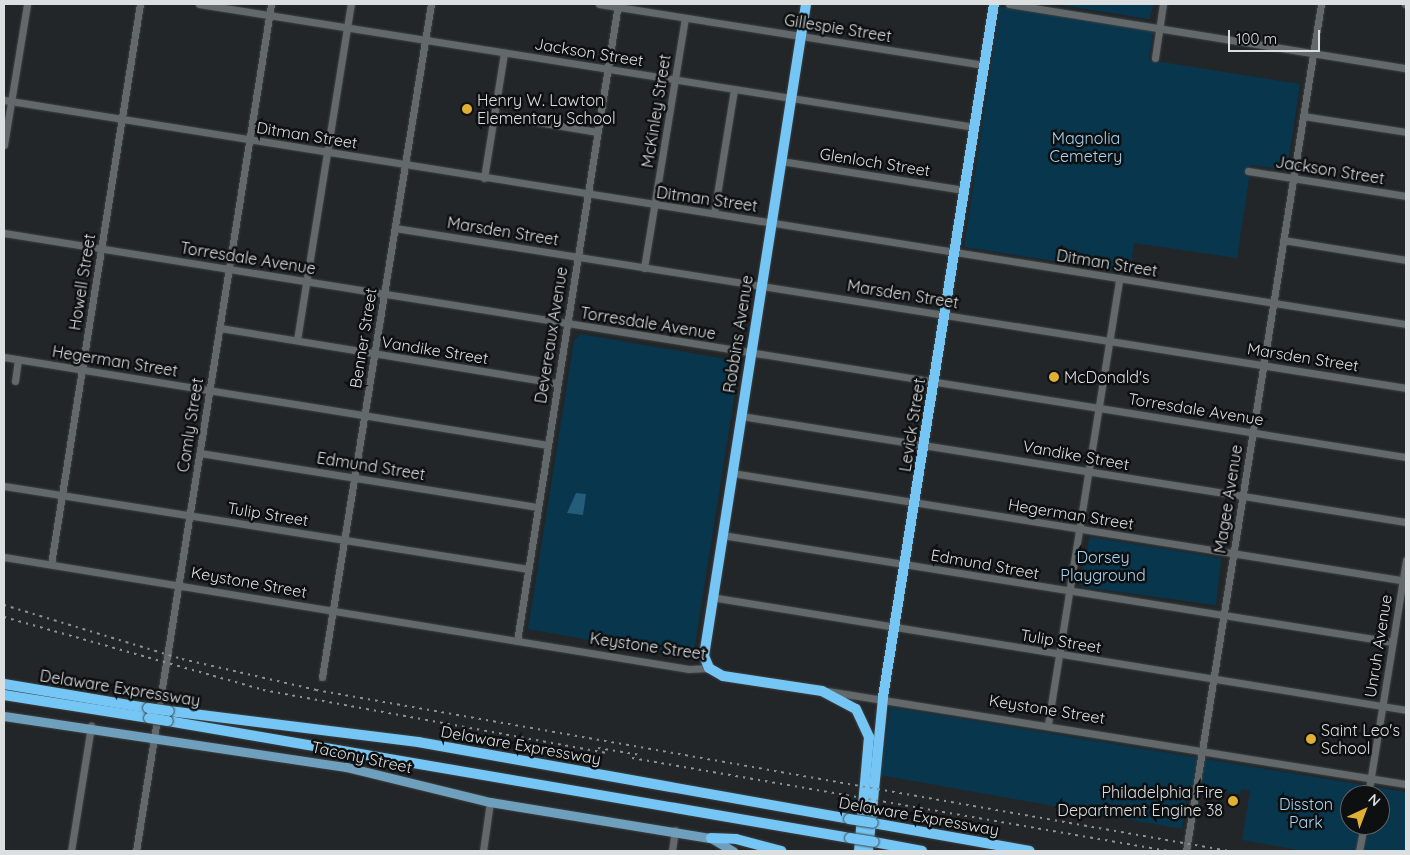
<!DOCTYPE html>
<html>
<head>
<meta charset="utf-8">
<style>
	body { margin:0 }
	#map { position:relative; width:1410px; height:855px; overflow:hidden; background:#222628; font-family:Quicksand,sans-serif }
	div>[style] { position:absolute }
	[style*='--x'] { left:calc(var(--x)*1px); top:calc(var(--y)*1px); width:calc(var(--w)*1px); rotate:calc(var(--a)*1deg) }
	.green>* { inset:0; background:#08364d }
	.water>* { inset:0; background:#255c7a }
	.roads { filter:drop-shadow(0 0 1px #3e4143) drop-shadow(0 0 1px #3e4143) }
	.minor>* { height:7px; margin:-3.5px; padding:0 3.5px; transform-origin:3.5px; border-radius:3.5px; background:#63686a }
	.major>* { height:9px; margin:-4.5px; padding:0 4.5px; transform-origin:4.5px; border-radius:4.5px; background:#6ea0bd }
	.highway>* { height:10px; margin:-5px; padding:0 5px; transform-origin:5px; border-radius:5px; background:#75c6f5 }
	.rail>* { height:2px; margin-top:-1px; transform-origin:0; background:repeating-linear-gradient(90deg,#8e9193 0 2.5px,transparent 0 7.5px) }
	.bridges { filter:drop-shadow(0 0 1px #3e4143) drop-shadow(0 0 1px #3e4143) }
	.highway-bridge>* { height:10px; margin:-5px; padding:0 5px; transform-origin:5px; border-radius:5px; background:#75c6f5 }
	.dots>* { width:14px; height:14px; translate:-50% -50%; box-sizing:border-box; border:2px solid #0d0f10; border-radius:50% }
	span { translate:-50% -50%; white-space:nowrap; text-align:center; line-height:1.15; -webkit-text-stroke:5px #0d0f10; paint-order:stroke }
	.street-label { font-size:16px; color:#dcdfe0 }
	.poi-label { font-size:16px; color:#dcdfe0 }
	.left { translate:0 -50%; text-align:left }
	.right { translate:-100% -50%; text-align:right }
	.park-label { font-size:16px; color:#a6d4f1 }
	.frame { position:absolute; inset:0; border:5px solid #dcdfe0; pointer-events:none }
	.north { position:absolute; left:1340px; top:785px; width:50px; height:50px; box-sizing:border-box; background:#0d0f10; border:1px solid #606263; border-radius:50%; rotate:43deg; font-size:14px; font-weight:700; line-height:20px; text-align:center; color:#dcdfe0 }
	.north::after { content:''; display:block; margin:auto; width:18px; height:22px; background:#e0b034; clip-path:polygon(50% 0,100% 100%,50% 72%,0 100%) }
	.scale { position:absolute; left:1228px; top:30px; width:92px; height:22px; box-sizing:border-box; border:2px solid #dcdfe0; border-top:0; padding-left:6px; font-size:15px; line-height:18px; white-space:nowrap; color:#dcdfe0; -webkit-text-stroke:4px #0d0f10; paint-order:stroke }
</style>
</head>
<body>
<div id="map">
	<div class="green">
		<div style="clip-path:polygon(1054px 4px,1154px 4px,1149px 19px)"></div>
		<div style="clip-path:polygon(1000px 7px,1153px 31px,1149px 60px,1300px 84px,1287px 170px,1251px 165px,1237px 258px,1134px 243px,1130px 273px,964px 247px)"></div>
		<div style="clip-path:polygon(580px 334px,737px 361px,739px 367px,693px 656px,689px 658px,528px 629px,574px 341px)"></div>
		<div style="clip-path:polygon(1090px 537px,1221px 558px,1216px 605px,1082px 587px,1079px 583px)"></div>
		<div style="clip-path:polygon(evenodd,890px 707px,1406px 792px,1406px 851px,1304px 851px,1242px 840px,1250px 791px,1241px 789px,1240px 794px,1189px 785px,1182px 829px,880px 775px,890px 707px,1350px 795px,1380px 795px,1380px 825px,1350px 825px,1350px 795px)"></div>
	</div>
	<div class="water">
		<div style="clip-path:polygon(576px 493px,586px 494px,583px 515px,567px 513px)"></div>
	</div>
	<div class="roads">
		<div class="minor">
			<div style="--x:199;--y:4;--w:785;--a:9.02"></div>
			<div style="--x:599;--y:4;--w:390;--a:9"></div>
			<div style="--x:1009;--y:4;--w:402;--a:9.2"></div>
			<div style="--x:1405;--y:4;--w:1;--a:0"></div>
			<div style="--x:1155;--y:58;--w:55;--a:-81.6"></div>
			<div style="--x:4;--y:100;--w:1420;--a:9.08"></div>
			<div style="--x:495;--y:115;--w:104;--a:9.4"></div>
			<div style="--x:1303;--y:116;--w:104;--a:8.8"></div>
			<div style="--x:4;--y:145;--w:143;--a:-80.7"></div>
			<div style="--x:781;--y:161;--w:185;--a:9"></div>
			<div style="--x:1248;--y:171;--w:160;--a:9"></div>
			<div style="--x:484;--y:178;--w:127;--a:-80.9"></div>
			<div style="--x:714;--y:213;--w:125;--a:-80.8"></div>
			<div style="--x:395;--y:228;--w:1024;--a:8.99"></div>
			<div style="--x:4;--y:233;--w:1420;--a:9.08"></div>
			<div style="--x:1283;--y:240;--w:125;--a:9.2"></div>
			<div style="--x:644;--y:268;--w:253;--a:-80.7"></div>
			<div style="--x:220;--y:328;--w:341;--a:9.3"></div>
			<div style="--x:297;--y:340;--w:340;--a:-80.9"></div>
			<div style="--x:4;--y:357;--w:551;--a:9.19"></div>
			<div style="--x:15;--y:381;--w:22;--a:-82"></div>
			<div style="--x:741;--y:416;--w:673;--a:9.06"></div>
			<div style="--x:200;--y:453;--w:342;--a:9.1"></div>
			<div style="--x:732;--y:473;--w:683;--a:9.1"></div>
			<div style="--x:4;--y:486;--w:531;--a:9"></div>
			<div style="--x:722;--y:535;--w:679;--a:9.06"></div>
			<div style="--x:4;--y:557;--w:694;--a:9.29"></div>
			<div style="--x:689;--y:669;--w:20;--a:-3"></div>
			<div style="--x:51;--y:564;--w:567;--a:-80.97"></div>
			<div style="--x:711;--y:597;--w:704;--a:9.23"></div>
			<div style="--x:517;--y:641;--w:645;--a:-80.99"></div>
			<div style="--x:322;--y:677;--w:682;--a:-80.8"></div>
			<div style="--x:827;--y:691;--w:586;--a:9.13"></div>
			<div style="--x:1048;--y:724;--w:451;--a:-80.9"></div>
			<div style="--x:1368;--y:795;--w:238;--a:-80.8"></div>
			<div style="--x:71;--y:851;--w:127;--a:-80.9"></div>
			<div style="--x:136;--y:851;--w:858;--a:-80.94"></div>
			<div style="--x:483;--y:851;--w:49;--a:-81.9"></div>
			<div style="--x:672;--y:851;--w:21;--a:-82"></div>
			<div style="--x:1186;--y:851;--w:858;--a:-80.94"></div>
			<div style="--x:1359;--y:851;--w:26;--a:-79"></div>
		</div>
		<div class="major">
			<div style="--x:4;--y:716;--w:346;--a:8.5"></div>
			<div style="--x:346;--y:767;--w:148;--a:13.7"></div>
			<div style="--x:490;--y:802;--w:224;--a:9.3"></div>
			<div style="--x:711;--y:838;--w:26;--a:31"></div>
		</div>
		<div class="highway">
			<div style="--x:806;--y:4;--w:660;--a:98.89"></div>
			<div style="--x:704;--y:656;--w:13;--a:67"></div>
			<div style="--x:709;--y:668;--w:16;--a:30"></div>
			<div style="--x:723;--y:676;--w:100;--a:8.6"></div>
			<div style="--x:822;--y:691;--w:38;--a:28"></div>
			<div style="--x:856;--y:709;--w:31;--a:65"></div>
			<div style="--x:869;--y:737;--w:114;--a:95"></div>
			<div style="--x:4;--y:684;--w:146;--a:9.5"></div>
			<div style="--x:4;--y:695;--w:147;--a:9"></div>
			<div style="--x:169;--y:711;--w:251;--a:7.1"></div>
			<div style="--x:418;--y:742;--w:438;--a:10.1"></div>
			<div style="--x:168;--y:721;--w:692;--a:9.73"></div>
			<div style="--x:873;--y:823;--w:159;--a:10.1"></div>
			<div style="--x:711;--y:838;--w:25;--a:2"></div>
			<div style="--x:736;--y:839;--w:47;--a:14.9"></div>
			<div style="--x:874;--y:842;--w:49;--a:10.6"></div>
			<div style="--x:868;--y:851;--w:155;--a:-84.4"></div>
			<div style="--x:883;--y:697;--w:702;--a:-80.9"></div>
		</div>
	</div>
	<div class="rail">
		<div style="--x:4;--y:605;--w:186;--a:16.9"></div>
		<div style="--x:182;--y:659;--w:138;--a:13"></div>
		<div style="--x:316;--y:690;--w:927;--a:10"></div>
		<div style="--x:4;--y:617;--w:269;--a:15.7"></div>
		<div style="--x:263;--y:690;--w:348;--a:10.4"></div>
		<div style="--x:598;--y:748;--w:43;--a:9.5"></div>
		<div style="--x:632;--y:758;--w:544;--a:9.84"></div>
	</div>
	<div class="bridges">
		<div class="highway-bridge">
			<div style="--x:148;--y:708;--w:21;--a:8"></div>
			<div style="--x:149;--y:718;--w:19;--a:9"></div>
			<div style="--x:849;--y:819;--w:24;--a:9"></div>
			<div style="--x:850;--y:838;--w:24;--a:9"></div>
		</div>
	</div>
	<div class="dots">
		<div style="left:467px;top:109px;background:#e0b034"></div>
		<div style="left:1054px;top:377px;background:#e0b034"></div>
		<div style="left:1311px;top:739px;background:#e0b034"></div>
		<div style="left:1233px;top:801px;background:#e0b034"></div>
	</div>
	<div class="street-label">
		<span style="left:838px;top:28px;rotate:9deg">Gillespie Street</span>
		<span style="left:589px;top:52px;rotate:9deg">Jackson Street</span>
		<span style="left:656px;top:111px;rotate:-81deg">McKinley Street</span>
		<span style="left:307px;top:135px;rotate:9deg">Ditman Street</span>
		<span style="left:875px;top:162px;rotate:9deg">Glenloch Street</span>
		<span style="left:1330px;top:170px;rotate:9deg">Jackson Street</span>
		<span style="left:707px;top:199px;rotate:8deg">Ditman Street</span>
		<span style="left:503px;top:231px;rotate:9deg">Marsden Street</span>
		<span style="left:248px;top:258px;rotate:9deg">Torresdale Avenue</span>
		<span style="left:1107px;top:263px;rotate:9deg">Ditman Street</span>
		<span style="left:82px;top:282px;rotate:-81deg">Howell Street</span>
		<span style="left:903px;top:294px;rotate:9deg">Marsden Street</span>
		<span style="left:648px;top:323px;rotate:9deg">Torresdale Avenue</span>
		<span style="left:738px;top:334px;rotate:-81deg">Robbins Avenue</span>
		<span style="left:551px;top:335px;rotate:-81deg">Devereaux Avenue</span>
		<span style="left:363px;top:338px;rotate:-81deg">Benner Street</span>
		<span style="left:435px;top:350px;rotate:9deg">Vandike Street</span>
		<span style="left:1303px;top:357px;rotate:9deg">Marsden Street</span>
		<span style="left:115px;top:361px;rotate:9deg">Hegerman Street</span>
		<span style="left:1196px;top:409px;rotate:9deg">Torresdale Avenue</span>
		<span style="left:190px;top:425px;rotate:-81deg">Comly Street</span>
		<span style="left:912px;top:425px;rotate:-81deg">Levick Street</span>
		<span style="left:1076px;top:455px;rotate:10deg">Vandike Street</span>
		<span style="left:371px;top:466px;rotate:9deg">Edmund Street</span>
		<span style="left:1228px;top:499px;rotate:-81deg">Magee Avenue</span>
		<span style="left:268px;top:514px;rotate:9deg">Tulip Street</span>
		<span style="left:1071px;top:514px;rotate:9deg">Hegerman Street</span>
		<span style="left:985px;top:564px;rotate:10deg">Edmund Street</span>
		<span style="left:249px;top:582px;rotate:10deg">Keystone Street</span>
		<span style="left:1061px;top:641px;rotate:9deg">Tulip Street</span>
		<span style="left:648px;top:646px;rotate:8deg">Keystone Street</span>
		<span style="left:1378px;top:646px;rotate:-81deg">Unruh Avenue</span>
		<span style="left:120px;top:688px;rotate:9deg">Delaware Expressway</span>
		<span style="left:1047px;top:709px;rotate:9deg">Keystone Street</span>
		<span style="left:521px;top:745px;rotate:10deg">Delaware Expressway</span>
		<span style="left:362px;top:757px;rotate:12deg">Tacony Street</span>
		<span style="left:919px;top:816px;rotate:10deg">Delaware Expressway</span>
	</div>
	<div class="poi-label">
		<span class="left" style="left:477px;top:109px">Henry W. Lawton<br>Elementary School</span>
		<span class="left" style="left:1064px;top:377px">McDonald's</span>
		<span class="left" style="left:1321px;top:739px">Saint Leo's<br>School</span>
		<span class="right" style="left:1223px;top:801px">Philadelphia Fire<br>Department Engine 38</span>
	</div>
	<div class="park-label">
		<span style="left:1086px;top:147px">Magnolia<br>Cemetery</span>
		<span style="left:1103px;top:566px">Dorsey<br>Playground</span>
		<span style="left:1306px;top:813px">Disston<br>Park</span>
	</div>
	<div class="frame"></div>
	<div class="north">N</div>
	<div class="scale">100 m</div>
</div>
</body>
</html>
